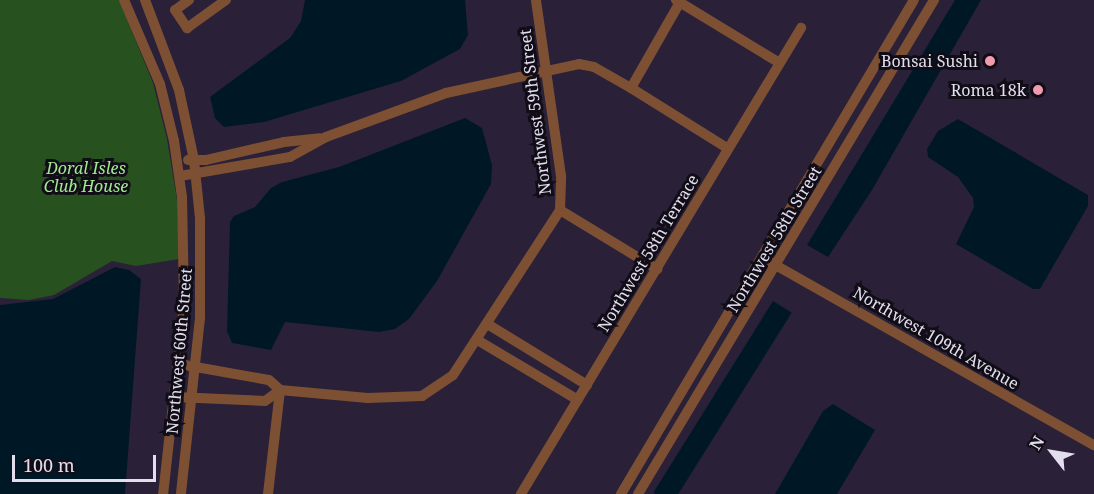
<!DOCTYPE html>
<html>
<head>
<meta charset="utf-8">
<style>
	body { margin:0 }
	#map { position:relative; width:1094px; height:494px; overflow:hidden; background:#2a2138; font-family:"Noto Serif",serif }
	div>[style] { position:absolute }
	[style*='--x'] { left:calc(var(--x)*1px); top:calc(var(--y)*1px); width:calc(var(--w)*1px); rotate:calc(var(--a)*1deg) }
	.green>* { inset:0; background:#27511e }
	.water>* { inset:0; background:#001825; transform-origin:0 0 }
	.minor>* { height:10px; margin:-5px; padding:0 5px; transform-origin:5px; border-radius:5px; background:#7e5033 }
	.dots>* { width:16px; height:16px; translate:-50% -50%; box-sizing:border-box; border:3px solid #110d17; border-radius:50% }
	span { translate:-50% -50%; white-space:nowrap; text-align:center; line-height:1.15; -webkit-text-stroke:6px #110d17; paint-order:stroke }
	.poi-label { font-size:16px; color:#e3deed }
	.right { translate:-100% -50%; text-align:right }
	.street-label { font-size:16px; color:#e3deed }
	.park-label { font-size:16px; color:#a2e993; font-style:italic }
	.north { position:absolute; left:1022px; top:422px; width:60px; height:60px; -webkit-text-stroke:4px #110d17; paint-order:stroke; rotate:301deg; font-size:16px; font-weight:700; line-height:24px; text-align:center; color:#e3deed }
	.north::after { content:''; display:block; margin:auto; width:21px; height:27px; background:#e3deed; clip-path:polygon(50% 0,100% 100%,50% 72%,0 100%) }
	.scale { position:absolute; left:12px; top:455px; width:144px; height:27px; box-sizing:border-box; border:3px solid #e3deed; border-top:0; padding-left:8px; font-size:18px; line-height:21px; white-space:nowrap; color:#e3deed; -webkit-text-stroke:4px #110d17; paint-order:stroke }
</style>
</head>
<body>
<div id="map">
	<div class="green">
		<div style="clip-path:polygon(0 0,119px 0,153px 83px,167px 139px,177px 200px,179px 259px,136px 266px,112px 261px,54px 295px,29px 300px,0 298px)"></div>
	</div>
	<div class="water">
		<div style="clip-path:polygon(305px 0,465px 0,468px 35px,460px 49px,401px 81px,264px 122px,224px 127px,215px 118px,210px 97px,290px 38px,301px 21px)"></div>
		<div style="clip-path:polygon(955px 0,981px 0,872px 190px,828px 257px,807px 245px)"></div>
		<div style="clip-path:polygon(465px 118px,482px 128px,492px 165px,491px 184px,437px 281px,409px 319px,395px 329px,379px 332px,285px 322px,271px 350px,232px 343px,227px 331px,230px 222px,234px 216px,255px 207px,271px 188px,282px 182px,339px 167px)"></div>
		<div style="clip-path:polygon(958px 119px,1088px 195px,1088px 206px,1040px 289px,1033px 289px,956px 244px,974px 207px,973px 198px,958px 177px,928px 157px,927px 149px,938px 131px)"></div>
		<div style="clip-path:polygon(115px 267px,129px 270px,141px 279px,125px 494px,0 494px,0 305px,53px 299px)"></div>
		<div style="left:773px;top:301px;width:22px;height:226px;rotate:32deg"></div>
		<div style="clip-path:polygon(833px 404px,875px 430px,837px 494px,775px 494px,823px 411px)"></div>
	</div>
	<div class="minor">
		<div style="--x:124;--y:0;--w:91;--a:66.8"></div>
		<div style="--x:160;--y:84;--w:59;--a:76.2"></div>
		<div style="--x:174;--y:141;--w:57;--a:81.9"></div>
		<div style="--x:182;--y:197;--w:108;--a:88.9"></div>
		<div style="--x:184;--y:305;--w:190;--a:96.3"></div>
		<div style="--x:145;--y:0;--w:96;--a:69.3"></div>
		<div style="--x:179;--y:90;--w:72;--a:77.9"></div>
		<div style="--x:194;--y:160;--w:58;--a:84.1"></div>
		<div style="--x:200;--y:218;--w:100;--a:90"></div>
		<div style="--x:200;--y:318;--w:177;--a:96.2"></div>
		<div style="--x:189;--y:0;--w:17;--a:144"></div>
		<div style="--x:175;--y:10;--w:22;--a:56"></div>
		<div style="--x:187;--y:28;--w:48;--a:-35.7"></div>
		<div style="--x:676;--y:0;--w:119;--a:31.3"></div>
		<div style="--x:631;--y:88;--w:99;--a:-60.3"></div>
		<div style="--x:188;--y:160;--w:18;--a:0"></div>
		<div style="--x:206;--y:160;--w:80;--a:-13"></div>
		<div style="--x:284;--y:142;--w:36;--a:-6"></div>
		<div style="--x:180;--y:176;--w:112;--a:-9.8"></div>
		<div style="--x:290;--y:157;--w:41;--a:-29.1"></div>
		<div style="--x:326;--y:137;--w:128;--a:-20.1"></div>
		<div style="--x:446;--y:93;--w:136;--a:-12.3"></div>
		<div style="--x:579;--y:64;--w:15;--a:11"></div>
		<div style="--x:594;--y:67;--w:43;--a:29.6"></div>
		<div style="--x:631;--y:88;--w:113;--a:32"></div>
		<div style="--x:560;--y:210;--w:114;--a:31.3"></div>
		<div style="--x:770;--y:262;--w:372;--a:29.5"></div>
		<div style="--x:489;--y:325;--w:115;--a:31.5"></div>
		<div style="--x:479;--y:341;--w:115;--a:30.8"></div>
		<div style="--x:179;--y:364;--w:91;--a:10.1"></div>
		<div style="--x:269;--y:380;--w:15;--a:42"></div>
		<div style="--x:280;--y:390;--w:88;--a:5.2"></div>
		<div style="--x:368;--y:398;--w:54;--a:-2.1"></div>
		<div style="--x:422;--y:396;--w:37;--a:-34"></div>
		<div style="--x:453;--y:375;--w:197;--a:-57"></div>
		<div style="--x:560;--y:210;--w:34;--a:-88"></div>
		<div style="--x:561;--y:176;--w:178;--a:-98.1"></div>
		<div style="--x:175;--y:397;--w:90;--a:2.5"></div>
		<div style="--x:265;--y:401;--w:19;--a:-36"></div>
		<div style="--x:268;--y:494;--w:105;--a:-83.4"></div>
		<div style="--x:521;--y:494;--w:544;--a:-59"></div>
		<div style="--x:621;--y:494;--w:574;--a:-59.33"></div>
		<div style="--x:638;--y:494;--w:576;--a:-59.07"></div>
	</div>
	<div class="dots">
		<div style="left:990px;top:61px;background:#f29aae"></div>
		<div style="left:1038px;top:90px;background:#f29aae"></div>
	</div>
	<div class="poi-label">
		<span class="right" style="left:978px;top:61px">Bonsai Sushi</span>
		<span class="right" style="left:1026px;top:90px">Roma 18k</span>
	</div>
	<div class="street-label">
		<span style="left:535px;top:112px;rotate:-97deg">Northwest 59th Street</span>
		<span style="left:774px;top:239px;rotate:-59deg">Northwest 58th Street</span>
		<span style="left:648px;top:253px;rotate:-59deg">Northwest 58th Terrace</span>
		<span style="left:936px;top:338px;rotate:30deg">Northwest 109th Avenue</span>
		<span style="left:179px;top:351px;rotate:-85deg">Northwest 60th Street</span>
	</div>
	<div class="park-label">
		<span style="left:86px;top:177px">Doral Isles<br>Club House</span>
	</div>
	<div class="north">N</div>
	<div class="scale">100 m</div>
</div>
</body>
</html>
